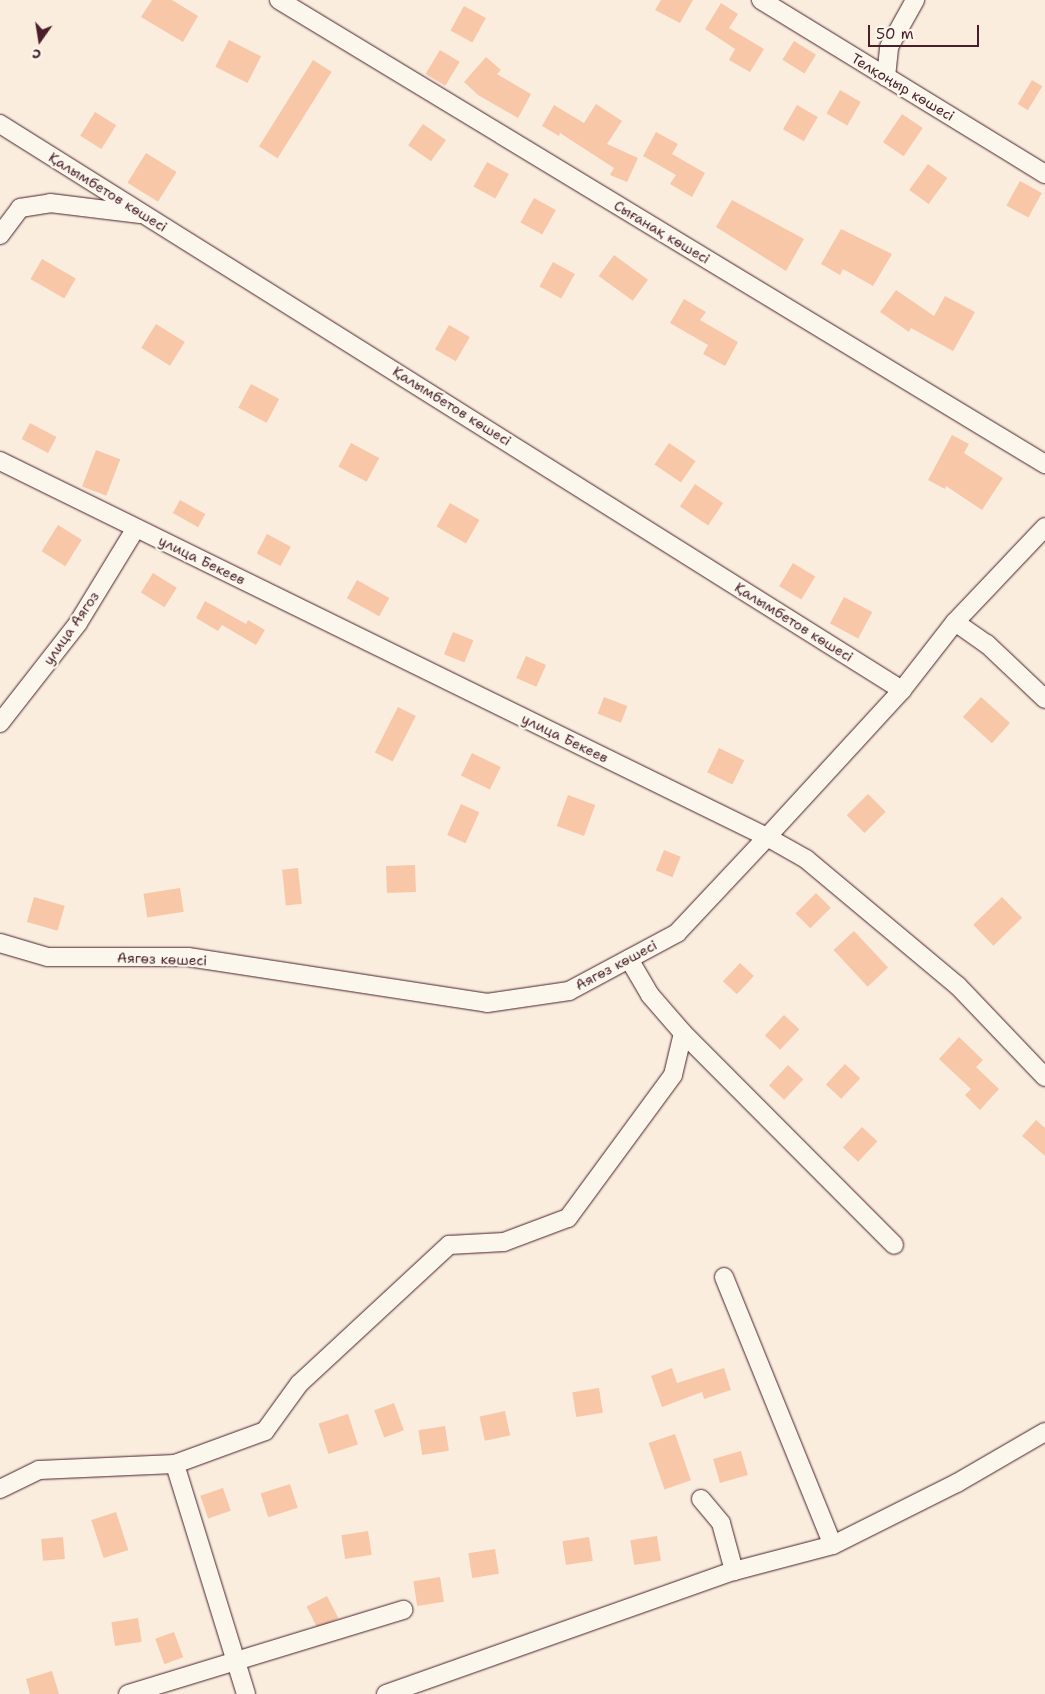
<!DOCTYPE html>
<html>
<head>
<meta charset="utf-8">
<style>
	body { margin:0 }
	#map { position:relative; width:1045px; height:1694px; overflow:hidden; background:#faedde; font-family:"Shantell Sans",sans-serif }
	div>[style] { position:absolute }
	[style*='--x'] { left:calc(var(--x)*1px); top:calc(var(--y)*1px); width:calc(var(--w)*1px); rotate:calc(var(--a)*1deg) }
	.building>* { inset:0; background:#f8c7a8; transform-origin:0 0 }
	.roads { filter:drop-shadow(0 0 1px #4a1f2b) drop-shadow(0 0 1px #4a1f2b) }
	.minor>* { height:18px; margin:-9px; padding:0 9px; transform-origin:9px; border-radius:9px; background:#fbf7ec }
	span { translate:-50% -50%; white-space:nowrap; text-align:center; line-height:1.15; -webkit-text-stroke:4.5px #fbf7ec; paint-order:stroke }
	.street-label { font-size:14px; color:#4a1f2b }
	.north { position:absolute; left:15px; top:15px; width:50px; height:50px; -webkit-text-stroke:4px #fbf7ec; paint-order:stroke; rotate:193deg; font-size:14px; font-weight:700; line-height:20px; text-align:center; color:#4a1f2b }
	.north::after { content:''; display:block; margin:auto; width:18px; height:22px; background:#4a1f2b; clip-path:polygon(50% 0,100% 100%,50% 72%,0 100%) }
	.scale { position:absolute; left:868px; top:25px; width:111px; height:22px; box-sizing:border-box; border:2px solid #4a1f2b; border-top:0; padding-left:6px; font-size:15px; line-height:18px; white-space:nowrap; color:#4a1f2b; -webkit-text-stroke:4px #fbf7ec; paint-order:stroke }
</style>
</head>
<body>
<div id="map">
	<div class="building">
		<div style="clip-path:polygon(152px 0,172px 0,198px 16px,183px 42px,141px 17px)"></div>
		<div style="clip-path:polygon(661px 0,693px 0,680px 23px,655px 10px)"></div>
		<div style="clip-path:polygon(721px 3px,738px 14px,729px 28px,764px 49px,750px 72px,729px 60px,735px 49px,705px 29px)"></div>
		<div style="left:464px;top:6px;width:25px;height:28px;rotate:29deg"></div>
		<div style="left:229px;top:40px;width:36px;height:30px;rotate:27deg"></div>
		<div style="left:794px;top:41px;width:26px;height:22px;rotate:32deg"></div>
		<div style="left:440px;top:50px;width:23px;height:28px;rotate:31deg"></div>
		<div style="clip-path:polygon(486px 57px,501px 70px,497px 74px,531px 94px,518px 118px,478px 95px,464px 82px)"></div>
		<div style="left:313px;top:60px;width:22px;height:102px;rotate:32deg"></div>
		<div style="left:1032px;top:80px;width:12px;height:28px;rotate:31deg"></div>
		<div style="left:840px;top:90px;width:24px;height:27px;rotate:30deg"></div>
		<div style="clip-path:polygon(596px 104px,622px 121px,607px 144px,638px 158px,627px 182px,610px 175px,614px 168px,560px 133px,559px 136px,542px 126px,554px 105px,584px 123px)"></div>
		<div style="left:797px;top:105px;width:24px;height:28px;rotate:30deg"></div>
		<div style="left:95px;top:112px;width:25px;height:28px;rotate:32deg"></div>
		<div style="left:902px;top:114px;width:25px;height:34px;rotate:34deg"></div>
		<div style="left:423px;top:124px;width:28px;height:26px;rotate:35deg"></div>
		<div style="clip-path:polygon(656px 132px,678px 144px,672px 154px,705px 173px,692px 197px,670px 184px,676px 175px,643px 156px)"></div>
		<div style="left:146px;top:153px;width:36px;height:35px;rotate:32deg"></div>
		<div style="left:487px;top:162px;width:25px;height:28px;rotate:29deg"></div>
		<div style="left:928px;top:164px;width:24px;height:32px;rotate:36deg"></div>
		<div style="left:1020px;top:181px;width:25px;height:28px;rotate:29deg"></div>
		<div style="left:534px;top:198px;width:25px;height:28px;rotate:29deg"></div>
		<div style="clip-path:polygon(732px 200px,804px 239px,786px 271px,716px 227px)"></div>
		<div style="clip-path:polygon(841px 229px,892px 254px,873px 286px,843px 269px,840px 275px,821px 264px)"></div>
		<div style="left:614px;top:255px;width:42px;height:26px;rotate:36deg"></div>
		<div style="left:42px;top:259px;width:39px;height:23px;rotate:30deg"></div>
		<div style="left:553px;top:262px;width:25px;height:28px;rotate:29deg"></div>
		<div style="clip-path:polygon(896px 290px,934px 316px,945px 296px,975px 312px,953px 351px,911px 328px,909px 332px,880px 312px)"></div>
		<div style="clip-path:polygon(684px 299px,706px 312px,700px 320px,738px 342px,725px 366px,703px 354px,708px 345px,670px 323px)"></div>
		<div style="left:156px;top:324px;width:34px;height:28px;rotate:32deg"></div>
		<div style="left:449px;top:325px;width:24px;height:28px;rotate:30deg"></div>
		<div style="left:251px;top:384px;width:32px;height:27px;rotate:28deg"></div>
		<div style="left:30px;top:423px;width:30px;height:18px;rotate:28deg"></div>
		<div style="clip-path:polygon(952px 435px,969px 444px,964px 453px,1003px 478px,982px 510px,946px 486px,945px 489px,928px 480px)"></div>
		<div style="left:351px;top:443px;width:32px;height:27px;rotate:28deg"></div>
		<div style="left:669px;top:443px;width:32px;height:26px;rotate:34deg"></div>
		<div style="left:96px;top:450px;width:26px;height:39px;rotate:21deg"></div>
		<div style="left:695px;top:484px;width:34px;height:27px;rotate:34deg"></div>
		<div style="left:180px;top:500px;width:29px;height:15px;rotate:29deg"></div>
		<div style="left:450px;top:503px;width:34px;height:27px;rotate:30deg"></div>
		<div style="left:58px;top:525px;width:28px;height:31px;rotate:32deg"></div>
		<div style="left:267px;top:534px;width:27px;height:22px;rotate:28deg"></div>
		<div style="left:793px;top:563px;width:26px;height:27px;rotate:31deg"></div>
		<div style="left:153px;top:573px;width:28px;height:23px;rotate:32deg"></div>
		<div style="left:357px;top:580px;width:37px;height:21px;rotate:29deg"></div>
		<div style="left:844px;top:597px;width:32px;height:30px;rotate:28deg"></div>
		<div style="clip-path:polygon(205px 601px,246px 624px,248px 620px,265px 630px,256px 645px,222px 625px,218px 631px,196px 618px)"></div>
		<div style="left:453px;top:632px;width:22px;height:24px;rotate:22deg"></div>
		<div style="left:526px;top:656px;width:22px;height:24px;rotate:24deg"></div>
		<div style="left:604px;top:697px;width:25px;height:18px;rotate:21deg"></div>
		<div style="left:981px;top:697px;width:39px;height:27px;rotate:42deg"></div>
		<div style="left:398px;top:707px;width:20px;height:51px;rotate:27deg"></div>
		<div style="left:719px;top:748px;width:28px;height:27px;rotate:26deg"></div>
		<div style="left:472px;top:753px;width:32px;height:25px;rotate:26deg"></div>
		<div style="left:868px;top:794px;width:25px;height:30px;rotate:45deg"></div>
		<div style="left:568px;top:795px;width:29px;height:33px;rotate:20deg"></div>
		<div style="left:461px;top:804px;width:20px;height:34px;rotate:24deg"></div>
		<div style="left:664px;top:850px;width:18px;height:22px;rotate:22deg"></div>
		<div style="left:415px;top:865px;width:27px;height:29px;rotate:88deg"></div>
		<div style="left:298px;top:868px;width:36px;height:16px;rotate:84deg"></div>
		<div style="left:180px;top:888px;width:24px;height:37px;rotate:81deg"></div>
		<div style="left:816px;top:893px;width:21px;height:29px;rotate:45deg"></div>
		<div style="left:34px;top:897px;width:32px;height:26px;rotate:16deg"></div>
		<div style="left:1002px;top:897px;width:29px;height:40px;rotate:46deg"></div>
		<div style="left:854px;top:931px;width:50px;height:28px;rotate:47deg"></div>
		<div style="left:740px;top:963px;width:19px;height:25px;rotate:43deg"></div>
		<div style="left:784px;top:1015px;width:21px;height:28px;rotate:43deg"></div>
		<div style="clip-path:polygon(959px 1037px,983px 1060px,976px 1067px,999px 1089px,980px 1110px,965px 1095px,971px 1089px,939px 1059px)"></div>
		<div style="left:845px;top:1064px;width:21px;height:28px;rotate:43deg"></div>
		<div style="left:788px;top:1065px;width:21px;height:28px;rotate:43deg"></div>
		<div style="clip-path:polygon(1036px 1120px,1045px 1128px,1045px 1156px,1022px 1136px)"></div>
		<div style="left:862px;top:1127px;width:21px;height:28px;rotate:43deg"></div>
		<div style="clip-path:polygon(672px 1368px,677px 1383px,724px 1368px,731px 1390px,704px 1399px,702px 1392px,662px 1407px,651px 1376px)"></div>
		<div style="left:599px;top:1388px;width:25px;height:27px;rotate:81deg"></div>
		<div style="left:394px;top:1403px;width:29px;height:21px;rotate:70deg"></div>
		<div style="left:505px;top:1411px;width:25px;height:26px;rotate:78deg"></div>
		<div style="left:348px;top:1414px;width:32px;height:31px;rotate:72deg"></div>
		<div style="left:445px;top:1426px;width:25px;height:27px;rotate:81deg"></div>
		<div style="left:675px;top:1434px;width:49px;height:28px;rotate:71deg"></div>
		<div style="left:741px;top:1451px;width:25px;height:29px;rotate:74deg"></div>
		<div style="left:290px;top:1484px;width:25px;height:31px;rotate:72deg"></div>
		<div style="left:223px;top:1488px;width:24px;height:24px;rotate:71deg"></div>
		<div style="left:116px;top:1512px;width:40px;height:26px;rotate:72deg"></div>
		<div style="left:368px;top:1531px;width:24px;height:27px;rotate:81deg"></div>
		<div style="left:657px;top:1536px;width:25px;height:27px;rotate:81deg"></div>
		<div style="left:63px;top:1537px;width:22px;height:22px;rotate:85deg"></div>
		<div style="left:589px;top:1537px;width:24px;height:27px;rotate:81deg"></div>
		<div style="left:495px;top:1549px;width:25px;height:27px;rotate:81deg"></div>
		<div style="left:440px;top:1577px;width:25px;height:27px;rotate:81deg"></div>
		<div style="left:327px;top:1596px;width:25px;height:23px;rotate:63deg"></div>
		<div style="left:138px;top:1618px;width:24px;height:27px;rotate:81deg"></div>
		<div style="left:174px;top:1632px;width:27px;height:20px;rotate:70deg"></div>
		<div style="clip-path:polygon(52px 1671px,59px 1694px,30px 1694px,26px 1679px)"></div>
	</div>
	<div class="roads">
		<div class="minor">
			<div style="--x:279;--y:0;--w:896;--a:31.21"></div>
			<div style="--x:761;--y:0;--w:333;--a:31.5"></div>
			<div style="--x:886;--y:77;--w:30;--a:-84"></div>
			<div style="--x:889;--y:47;--w:54;--a:-61"></div>
			<div style="--x:0;--y:124;--w:1065;--a:32.11"></div>
			<div style="--x:0;--y:235;--w:34;--a:-53"></div>
			<div style="--x:20;--y:208;--w:30;--a:-9"></div>
			<div style="--x:50;--y:203;--w:91;--a:7"></div>
			<div style="--x:0;--y:461;--w:854;--a:26.12"></div>
			<div style="--x:767;--y:837;--w:200;--a:-47.4"></div>
			<div style="--x:902;--y:690;--w:86;--a:-52.1"></div>
			<div style="--x:955;--y:622;--w:39;--a:35"></div>
			<div style="--x:987;--y:644;--w:80;--a:43.5"></div>
			<div style="--x:955;--y:622;--w:131;--a:-46.5"></div>
			<div style="--x:0;--y:723;--w:127;--a:-52"></div>
			<div style="--x:78;--y:623;--w:111;--a:-58.6"></div>
			<div style="--x:0;--y:943;--w:50;--a:16.3"></div>
			<div style="--x:48;--y:957;--w:140;--a:0"></div>
			<div style="--x:188;--y:957;--w:303;--a:8.7"></div>
			<div style="--x:487;--y:1003;--w:83;--a:-8.3"></div>
			<div style="--x:569;--y:991;--w:123;--a:-28.2"></div>
			<div style="--x:677;--y:933;--w:132;--a:-46.8"></div>
			<div style="--x:767;--y:837;--w:45;--a:29.4"></div>
			<div style="--x:806;--y:859;--w:198;--a:39.9"></div>
			<div style="--x:958;--y:986;--w:126;--a:46.3"></div>
			<div style="--x:629;--y:959;--w:42;--a:59.7"></div>
			<div style="--x:650;--y:995;--w:50;--a:49"></div>
			<div style="--x:683;--y:1033;--w:299;--a:45.1"></div>
			<div style="--x:724;--y:1277;--w:289;--a:67.9"></div>
			<div style="--x:0;--y:1489;--w:43;--a:-26"></div>
			<div style="--x:39;--y:1470;--w:136;--a:-2.5"></div>
			<div style="--x:701;--y:1499;--w:31;--a:50"></div>
			<div style="--x:721;--y:1523;--w:50;--a:74.8"></div>
			<div style="--x:128;--y:1694;--w:288;--a:-17"></div>
			<div style="--x:246;--y:1694;--w:241;--a:-107.2"></div>
			<div style="--x:175;--y:1464;--w:96;--a:-20.1"></div>
			<div style="--x:265;--y:1431;--w:58;--a:-54.1"></div>
			<div style="--x:299;--y:1384;--w:205;--a:-42.8"></div>
			<div style="--x:449;--y:1245;--w:55;--a:-3.1"></div>
			<div style="--x:504;--y:1242;--w:68;--a:-20.6"></div>
			<div style="--x:568;--y:1218;--w:177;--a:-53.7"></div>
			<div style="--x:673;--y:1075;--w:43;--a:-76.6"></div>
			<div style="--x:386;--y:1694;--w:369;--a:-19.5"></div>
			<div style="--x:734;--y:1571;--w:102;--a:-14.7"></div>
			<div style="--x:833;--y:1545;--w:139;--a:-26.6"></div>
			<div style="--x:957;--y:1483;--w:102;--a:-30.1"></div>
		</div>
	</div>
	<div class="street-label">
		<span style="left:903px;top:87px;rotate:31deg">Телқоңыр көшесі</span>
		<span style="left:108px;top:192px;rotate:32deg">Қалымбетов көшесі</span>
		<span style="left:662px;top:232px;rotate:31deg">Сығанақ көшесі</span>
		<span style="left:452px;top:406px;rotate:32deg">Қалымбетов көшесі</span>
		<span style="left:202px;top:560px;rotate:26deg">улица Бекеев</span>
		<span style="left:794px;top:622px;rotate:32deg">Қалымбетов көшесі</span>
		<span style="left:71px;top:628px;rotate:-55deg">улица Аягоз</span>
		<span style="left:565px;top:738px;rotate:26deg">улица Бекеев</span>
		<span style="left:162px;top:959px;rotate:2deg">Аягөз көшесі</span>
		<span style="left:616px;top:965px;rotate:-28deg">Аягөз көшесі</span>
	</div>
	<div class="north">С</div>
	<div class="scale">50 m</div>
</div>
</body>
</html>
